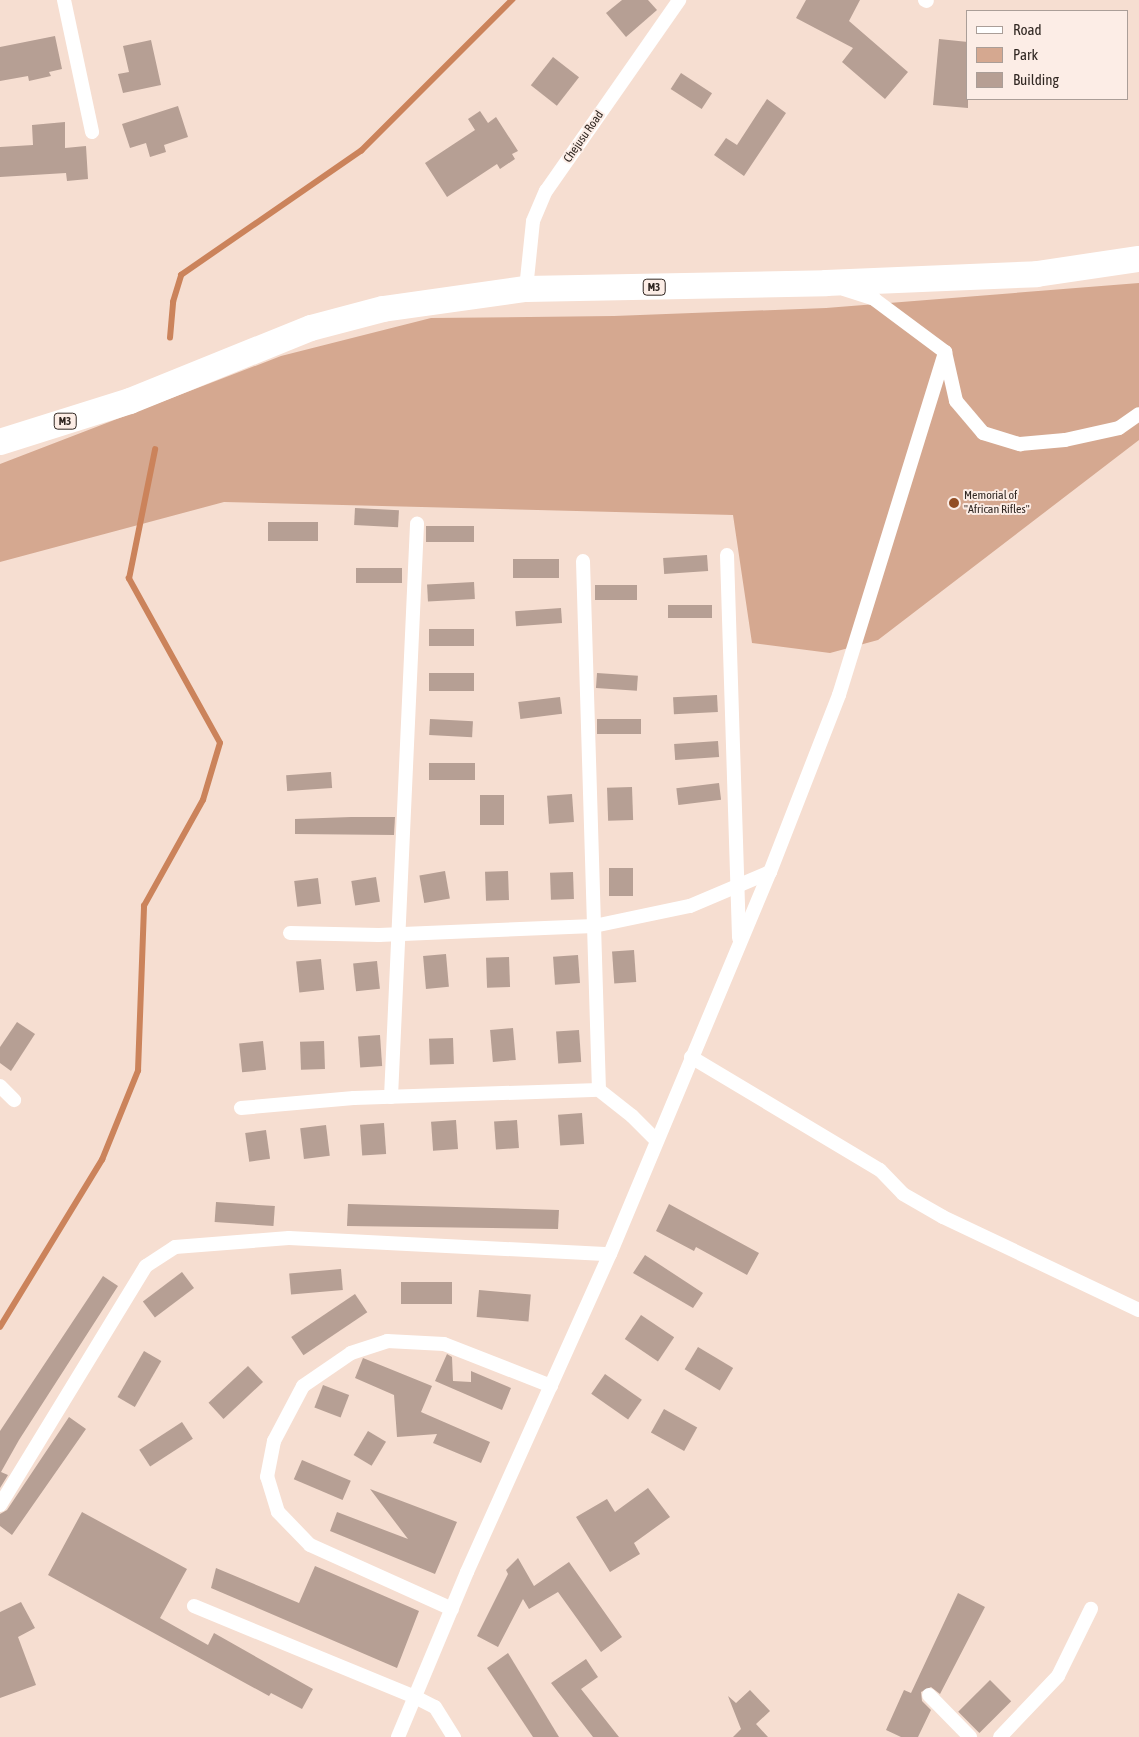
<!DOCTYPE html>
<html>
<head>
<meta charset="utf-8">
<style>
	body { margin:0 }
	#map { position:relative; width:1139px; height:1737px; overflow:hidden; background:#f6ded1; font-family:"Asap Condensed",sans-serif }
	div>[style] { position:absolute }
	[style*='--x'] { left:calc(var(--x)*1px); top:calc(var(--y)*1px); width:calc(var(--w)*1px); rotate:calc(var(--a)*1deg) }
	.green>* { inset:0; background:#d5a890 }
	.stream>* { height:5.5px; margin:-2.75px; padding:0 2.75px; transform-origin:2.75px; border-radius:2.75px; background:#cb835b }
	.building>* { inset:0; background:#b69f94; transform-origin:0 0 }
	.street>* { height:14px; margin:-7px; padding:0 7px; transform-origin:7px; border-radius:7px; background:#fff }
	.highway>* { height:26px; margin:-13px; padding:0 13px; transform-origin:13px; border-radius:13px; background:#fff }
	.dots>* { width:14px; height:14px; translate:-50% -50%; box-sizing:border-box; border:2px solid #fcede6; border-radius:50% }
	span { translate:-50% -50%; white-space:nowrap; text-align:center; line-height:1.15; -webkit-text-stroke:4px #fcede6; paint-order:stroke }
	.shield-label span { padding:1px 4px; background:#fcede6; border:1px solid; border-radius:4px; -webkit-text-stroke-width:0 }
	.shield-label { font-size:11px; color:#302722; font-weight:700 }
	.street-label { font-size:12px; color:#302722 }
	.poi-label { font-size:12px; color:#302722 }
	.left { translate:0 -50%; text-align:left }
	.legend { position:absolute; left:966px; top:10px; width:162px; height:90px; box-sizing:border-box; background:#fcede6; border:1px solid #aa9e98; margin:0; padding:6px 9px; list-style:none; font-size:15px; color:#302722 }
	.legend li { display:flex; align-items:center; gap:10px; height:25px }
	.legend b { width:25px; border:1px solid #aa9e98 }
</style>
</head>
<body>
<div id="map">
	<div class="green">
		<div style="clip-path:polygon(1139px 283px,1139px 440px,878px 640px,830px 653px,752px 643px,733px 515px,224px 502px,0 562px,0 464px,281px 356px,431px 318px,614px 316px,826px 308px)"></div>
	</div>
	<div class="stream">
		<div style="--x:170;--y:338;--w:36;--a:-85"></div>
		<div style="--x:173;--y:302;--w:28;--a:-73"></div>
		<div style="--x:181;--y:275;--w:219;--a:-34.6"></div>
		<div style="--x:361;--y:151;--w:214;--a:-45"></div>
		<div style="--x:0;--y:1327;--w:196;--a:-58.6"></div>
		<div style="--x:102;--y:1160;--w:96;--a:-68"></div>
		<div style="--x:138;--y:1071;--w:165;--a:-87.9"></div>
		<div style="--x:144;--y:906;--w:121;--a:-60.9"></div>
		<div style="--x:203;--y:800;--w:59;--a:-73.4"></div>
		<div style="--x:220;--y:743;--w:188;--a:-119"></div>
		<div style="--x:129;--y:579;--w:132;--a:-78.6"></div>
	</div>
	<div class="building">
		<div style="clip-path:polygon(622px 0,648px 0,657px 10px,626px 37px,606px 13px)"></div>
		<div style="clip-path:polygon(806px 0,860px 0,849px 21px,908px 72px,885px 99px,842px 62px,853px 48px,796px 18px)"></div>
		<div style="clip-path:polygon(55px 36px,62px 69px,49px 72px,51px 76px,29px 81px,28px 76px,0 81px,0 47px)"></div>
		<div style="clip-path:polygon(939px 39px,968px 42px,968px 108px,933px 105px)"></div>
		<div style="clip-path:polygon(151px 40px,161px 85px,123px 93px,118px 74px,129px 72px,123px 46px)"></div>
		<div style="left:553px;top:57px;width:33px;height:36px;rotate:38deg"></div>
		<div style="left:681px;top:73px;width:37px;height:19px;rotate:33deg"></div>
		<div style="clip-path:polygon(767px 99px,786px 113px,744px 176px,714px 155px,726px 138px,737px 145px)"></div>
		<div style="clip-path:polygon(178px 106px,188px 137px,164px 145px,166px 152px,150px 157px,146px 143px,130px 148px,122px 124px)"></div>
		<div style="clip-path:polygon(480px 111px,488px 123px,496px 117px,518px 151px,512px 154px,515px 159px,500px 169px,497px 164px,447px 197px,425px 163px,475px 130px,468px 119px)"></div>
		<div style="clip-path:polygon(65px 122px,65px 148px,86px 146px,88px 179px,67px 181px,66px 173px,0 177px,0 147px,33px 145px,32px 125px)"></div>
		<div style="left:355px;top:508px;width:44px;height:17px;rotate:3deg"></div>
		<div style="left:318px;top:522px;width:19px;height:50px;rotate:90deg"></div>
		<div style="left:426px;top:526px;width:48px;height:16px"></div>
		<div style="left:707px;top:555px;width:16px;height:44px;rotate:86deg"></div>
		<div style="left:559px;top:559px;width:19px;height:46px;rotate:90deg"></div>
		<div style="left:402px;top:568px;width:15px;height:46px;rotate:90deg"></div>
		<div style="left:474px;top:582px;width:17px;height:47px;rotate:87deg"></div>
		<div style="left:595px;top:585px;width:42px;height:15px"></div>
		<div style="left:712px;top:605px;width:13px;height:44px;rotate:90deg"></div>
		<div style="left:561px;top:608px;width:15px;height:46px;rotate:86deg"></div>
		<div style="left:429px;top:629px;width:45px;height:17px"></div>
		<div style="left:429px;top:673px;width:45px;height:18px"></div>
		<div style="left:597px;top:673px;width:41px;height:15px;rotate:4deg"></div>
		<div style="left:717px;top:695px;width:17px;height:44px;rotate:87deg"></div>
		<div style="left:560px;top:697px;width:17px;height:42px;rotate:83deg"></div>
		<div style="left:430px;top:719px;width:43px;height:16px;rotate:3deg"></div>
		<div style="left:597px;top:719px;width:44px;height:15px"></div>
		<div style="left:718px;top:741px;width:16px;height:44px;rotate:86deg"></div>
		<div style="left:429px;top:763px;width:46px;height:17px"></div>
		<div style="left:331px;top:772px;width:16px;height:45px;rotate:86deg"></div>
		<div style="left:719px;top:783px;width:17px;height:43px;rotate:83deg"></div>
		<div style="left:632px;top:787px;width:33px;height:25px;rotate:88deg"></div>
		<div style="left:572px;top:794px;width:28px;height:25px;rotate:86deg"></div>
		<div style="left:504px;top:795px;width:30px;height:24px;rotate:90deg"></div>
		<div style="clip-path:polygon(351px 817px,395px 817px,394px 835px,295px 834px,295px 819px)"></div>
		<div style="left:609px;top:868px;width:24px;height:28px"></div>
		<div style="left:445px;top:871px;width:28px;height:26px;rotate:80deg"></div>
		<div style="left:508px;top:871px;width:29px;height:23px;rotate:88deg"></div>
		<div style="left:573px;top:872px;width:27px;height:23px;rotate:88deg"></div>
		<div style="left:376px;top:877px;width:25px;height:25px;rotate:81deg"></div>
		<div style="left:318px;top:878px;width:26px;height:24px;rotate:83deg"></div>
		<div style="left:634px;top:950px;width:32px;height:22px;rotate:86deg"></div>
		<div style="left:446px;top:954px;width:33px;height:23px;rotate:85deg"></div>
		<div style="left:578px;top:955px;width:28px;height:25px;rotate:86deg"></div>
		<div style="left:509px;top:957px;width:30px;height:23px;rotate:88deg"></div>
		<div style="left:321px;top:959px;width:31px;height:25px;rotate:84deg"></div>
		<div style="left:377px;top:961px;width:28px;height:24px;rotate:84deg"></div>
		<div style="clip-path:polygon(17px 1022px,35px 1034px,11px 1071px,0 1063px,0 1047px)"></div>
		<div style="left:513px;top:1028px;width:32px;height:23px;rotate:85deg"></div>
		<div style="left:579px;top:1030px;width:32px;height:23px;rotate:86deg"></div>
		<div style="left:380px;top:1035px;width:31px;height:22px;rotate:86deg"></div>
		<div style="left:453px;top:1038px;width:26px;height:24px;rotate:88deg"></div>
		<div style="left:263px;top:1041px;width:29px;height:24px;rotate:84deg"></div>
		<div style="left:324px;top:1041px;width:28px;height:24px;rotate:88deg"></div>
		<div style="left:582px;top:1113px;width:31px;height:24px;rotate:86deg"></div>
		<div style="left:456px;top:1120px;width:29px;height:25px;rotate:86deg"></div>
		<div style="left:517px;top:1120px;width:28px;height:23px;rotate:86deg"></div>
		<div style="left:384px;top:1123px;width:31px;height:24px;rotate:86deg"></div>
		<div style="left:326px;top:1125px;width:31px;height:26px;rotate:83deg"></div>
		<div style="left:266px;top:1130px;width:29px;height:21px;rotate:82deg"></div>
		<div style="left:216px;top:1202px;width:59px;height:20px;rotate:4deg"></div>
		<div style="clip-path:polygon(348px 1204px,559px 1210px,558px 1229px,347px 1226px)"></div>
		<div style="clip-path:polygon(669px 1204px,759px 1253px,747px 1275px,696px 1247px,694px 1251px,656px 1231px)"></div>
		<div style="clip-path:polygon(645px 1255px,703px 1293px,693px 1308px,633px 1273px)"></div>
		<div style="left:341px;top:1269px;width:21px;height:52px;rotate:85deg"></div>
		<div style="left:182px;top:1272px;width:20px;height:49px;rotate:53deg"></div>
		<div style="clip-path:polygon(103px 1276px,118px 1286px,19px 1440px,1px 1472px,8px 1475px,0 1488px,0 1431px)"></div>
		<div style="left:452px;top:1282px;width:22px;height:51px;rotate:90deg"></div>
		<div style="left:479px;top:1290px;width:52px;height:27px;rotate:5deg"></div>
		<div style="left:355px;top:1294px;width:22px;height:77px;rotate:56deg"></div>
		<div style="left:641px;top:1315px;width:40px;height:29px;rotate:34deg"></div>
		<div style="left:698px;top:1347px;width:41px;height:26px;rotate:31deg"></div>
		<div style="left:144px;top:1351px;width:20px;height:53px;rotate:30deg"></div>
		<div style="clip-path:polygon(447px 1354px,452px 1357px,453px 1381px,471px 1382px,471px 1371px,511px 1388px,502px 1410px,435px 1381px)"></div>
		<div style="clip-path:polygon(363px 1358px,432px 1386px,421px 1412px,490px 1442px,481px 1463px,433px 1443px,437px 1434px,397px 1437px,394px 1395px,355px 1378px)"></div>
		<div style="left:248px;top:1366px;width:22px;height:54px;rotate:47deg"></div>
		<div style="left:605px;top:1374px;width:45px;height:24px;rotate:35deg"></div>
		<div style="left:323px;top:1385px;width:28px;height:24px;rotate:21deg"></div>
		<div style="left:664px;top:1409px;width:38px;height:27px;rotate:29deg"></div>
		<div style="clip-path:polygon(69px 1417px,86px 1429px,12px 1535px,0 1526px,0 1514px,7px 1510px)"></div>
		<div style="left:182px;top:1422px;width:20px;height:51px;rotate:57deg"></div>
		<div style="left:368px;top:1431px;width:21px;height:28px;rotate:31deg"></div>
		<div style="left:302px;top:1460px;width:53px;height:21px;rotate:23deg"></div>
		<div style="clip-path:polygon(648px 1488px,670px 1517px,634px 1543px,640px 1554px,610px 1572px,576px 1517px,607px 1499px,615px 1512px)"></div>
		<div style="clip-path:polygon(370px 1489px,457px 1522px,435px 1574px,330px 1531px,337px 1512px,408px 1539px)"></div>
		<div style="clip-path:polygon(82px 1512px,187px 1569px,160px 1618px,208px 1645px,214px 1633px,313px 1689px,302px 1709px,271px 1693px,269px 1696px,48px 1575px)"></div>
		<div style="clip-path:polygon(518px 1558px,534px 1586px,569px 1562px,622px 1637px,601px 1652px,558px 1592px,529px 1609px,523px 1599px,498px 1647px,477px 1636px,508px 1574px,506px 1570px)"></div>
		<div style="clip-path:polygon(315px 1566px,419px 1611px,397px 1668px,211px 1588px,216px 1568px,299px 1603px)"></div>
		<div style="clip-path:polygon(958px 1593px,985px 1607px,940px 1694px,931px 1687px,921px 1692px,922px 1701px,931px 1710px,918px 1737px,901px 1737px,886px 1730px,904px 1690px,911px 1693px)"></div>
		<div style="clip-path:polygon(21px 1602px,35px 1628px,18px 1637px,36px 1685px,0 1698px,0 1612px)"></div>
		<div style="clip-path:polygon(508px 1653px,559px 1737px,533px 1737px,487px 1668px)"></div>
		<div style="clip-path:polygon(586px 1659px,598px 1677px,581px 1689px,619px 1737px,593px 1737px,551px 1683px)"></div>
		<div style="left:990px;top:1680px;width:30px;height:45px;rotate:45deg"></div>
		<div style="clip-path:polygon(750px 1690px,770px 1711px,756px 1724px,768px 1737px,733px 1737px,741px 1729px,728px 1696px,736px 1703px)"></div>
	</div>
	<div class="street">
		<div style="--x:64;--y:0;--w:135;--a:78"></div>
		<div style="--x:925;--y:0;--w:2;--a:27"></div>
		<div style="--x:526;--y:289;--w:68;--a:-84.1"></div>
		<div style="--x:533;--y:221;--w:33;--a:-67"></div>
		<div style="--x:546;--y:191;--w:233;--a:-55.1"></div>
		<div style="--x:844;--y:289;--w:32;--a:18"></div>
		<div style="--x:874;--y:299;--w:89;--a:36.7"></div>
		<div style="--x:945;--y:352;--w:50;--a:77.3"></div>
		<div style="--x:956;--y:401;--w:42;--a:49.8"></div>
		<div style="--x:983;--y:433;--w:39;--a:17"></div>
		<div style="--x:1020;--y:444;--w:45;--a:-5.1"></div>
		<div style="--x:1065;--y:440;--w:55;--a:-12.5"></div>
		<div style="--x:1119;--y:428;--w:24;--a:-35"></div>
		<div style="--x:727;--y:555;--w:383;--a:88.2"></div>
		<div style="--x:583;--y:561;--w:529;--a:88.27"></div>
		<div style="--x:290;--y:933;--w:89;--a:1.3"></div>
		<div style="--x:379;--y:935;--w:215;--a:-2.4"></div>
		<div style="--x:594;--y:926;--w:98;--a:-11.8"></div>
		<div style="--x:690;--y:906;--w:87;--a:-23"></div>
		<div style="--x:691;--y:1057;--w:220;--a:30.9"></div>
		<div style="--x:880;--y:1170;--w:33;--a:46"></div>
		<div style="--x:903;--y:1194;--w:46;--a:29.9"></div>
		<div style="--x:943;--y:1217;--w:217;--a:25.4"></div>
		<div style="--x:0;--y:1086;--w:20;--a:45"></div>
		<div style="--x:391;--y:1097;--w:574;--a:-87.4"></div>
		<div style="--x:241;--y:1108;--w:113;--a:-5.1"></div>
		<div style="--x:354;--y:1098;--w:245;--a:-1.9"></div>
		<div style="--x:599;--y:1090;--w:42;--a:38.2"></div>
		<div style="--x:632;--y:1116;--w:35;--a:45"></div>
		<div style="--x:0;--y:1505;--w:280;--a:-58.6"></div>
		<div style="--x:146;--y:1266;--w:35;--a:-33"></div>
		<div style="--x:175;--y:1247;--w:114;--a:-4.5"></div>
		<div style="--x:289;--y:1238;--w:321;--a:2.9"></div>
		<div style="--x:194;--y:1606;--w:239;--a:22.4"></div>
		<div style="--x:415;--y:1697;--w:22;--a:27"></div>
		<div style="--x:435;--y:1707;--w:36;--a:58"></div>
		<div style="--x:452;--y:1609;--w:156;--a:-155.7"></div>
		<div style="--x:310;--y:1545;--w:46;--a:-134.1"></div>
		<div style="--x:278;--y:1512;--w:37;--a:-107"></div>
		<div style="--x:267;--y:1477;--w:37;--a:-79"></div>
		<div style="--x:274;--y:1441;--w:62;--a:-62.2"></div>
		<div style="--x:303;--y:1386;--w:58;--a:-34.5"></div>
		<div style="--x:351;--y:1353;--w:38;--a:-18"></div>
		<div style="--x:387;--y:1341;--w:57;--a:3"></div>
		<div style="--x:444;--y:1344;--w:115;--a:21.4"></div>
		<div style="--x:929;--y:1695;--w:59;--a:45.7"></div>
		<div style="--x:398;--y:1737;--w:179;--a:-67.3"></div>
		<div style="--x:467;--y:1572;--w:349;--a:-65.8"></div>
		<div style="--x:610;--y:1254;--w:414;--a:-67.3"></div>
		<div style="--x:770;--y:872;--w:190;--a:-68.7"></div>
		<div style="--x:839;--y:695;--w:359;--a:-72.8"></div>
		<div style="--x:1000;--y:1737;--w:84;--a:-46.4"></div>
		<div style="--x:1058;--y:1676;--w:75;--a:-63.8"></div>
	</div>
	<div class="highway">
		<div style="--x:0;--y:442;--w:136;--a:-17.5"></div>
		<div style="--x:130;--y:401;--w:195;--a:-22"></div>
		<div style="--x:311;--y:328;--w:74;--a:-14.8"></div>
		<div style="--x:383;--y:309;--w:144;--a:-8"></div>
		<div style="--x:526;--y:289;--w:300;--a:-1.1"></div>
		<div style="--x:826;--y:283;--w:211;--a:-2.4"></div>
		<div style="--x:1037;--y:274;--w:103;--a:-8.4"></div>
	</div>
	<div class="dots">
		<div style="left:954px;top:503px;background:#924d23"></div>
	</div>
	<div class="shield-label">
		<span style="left:654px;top:287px">M3</span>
		<span style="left:65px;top:421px">M3</span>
	</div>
	<div class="street-label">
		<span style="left:584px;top:137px;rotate:-55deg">Chejusu Road</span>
	</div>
	<div class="poi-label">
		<span class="left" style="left:964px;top:503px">Memorial of<br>"African Rifles"</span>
	</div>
	<ul class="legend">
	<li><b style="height:6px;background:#fff"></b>Road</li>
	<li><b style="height:14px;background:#d5a890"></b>Park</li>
	<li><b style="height:14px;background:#b69f94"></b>Building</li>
	</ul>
</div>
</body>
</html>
